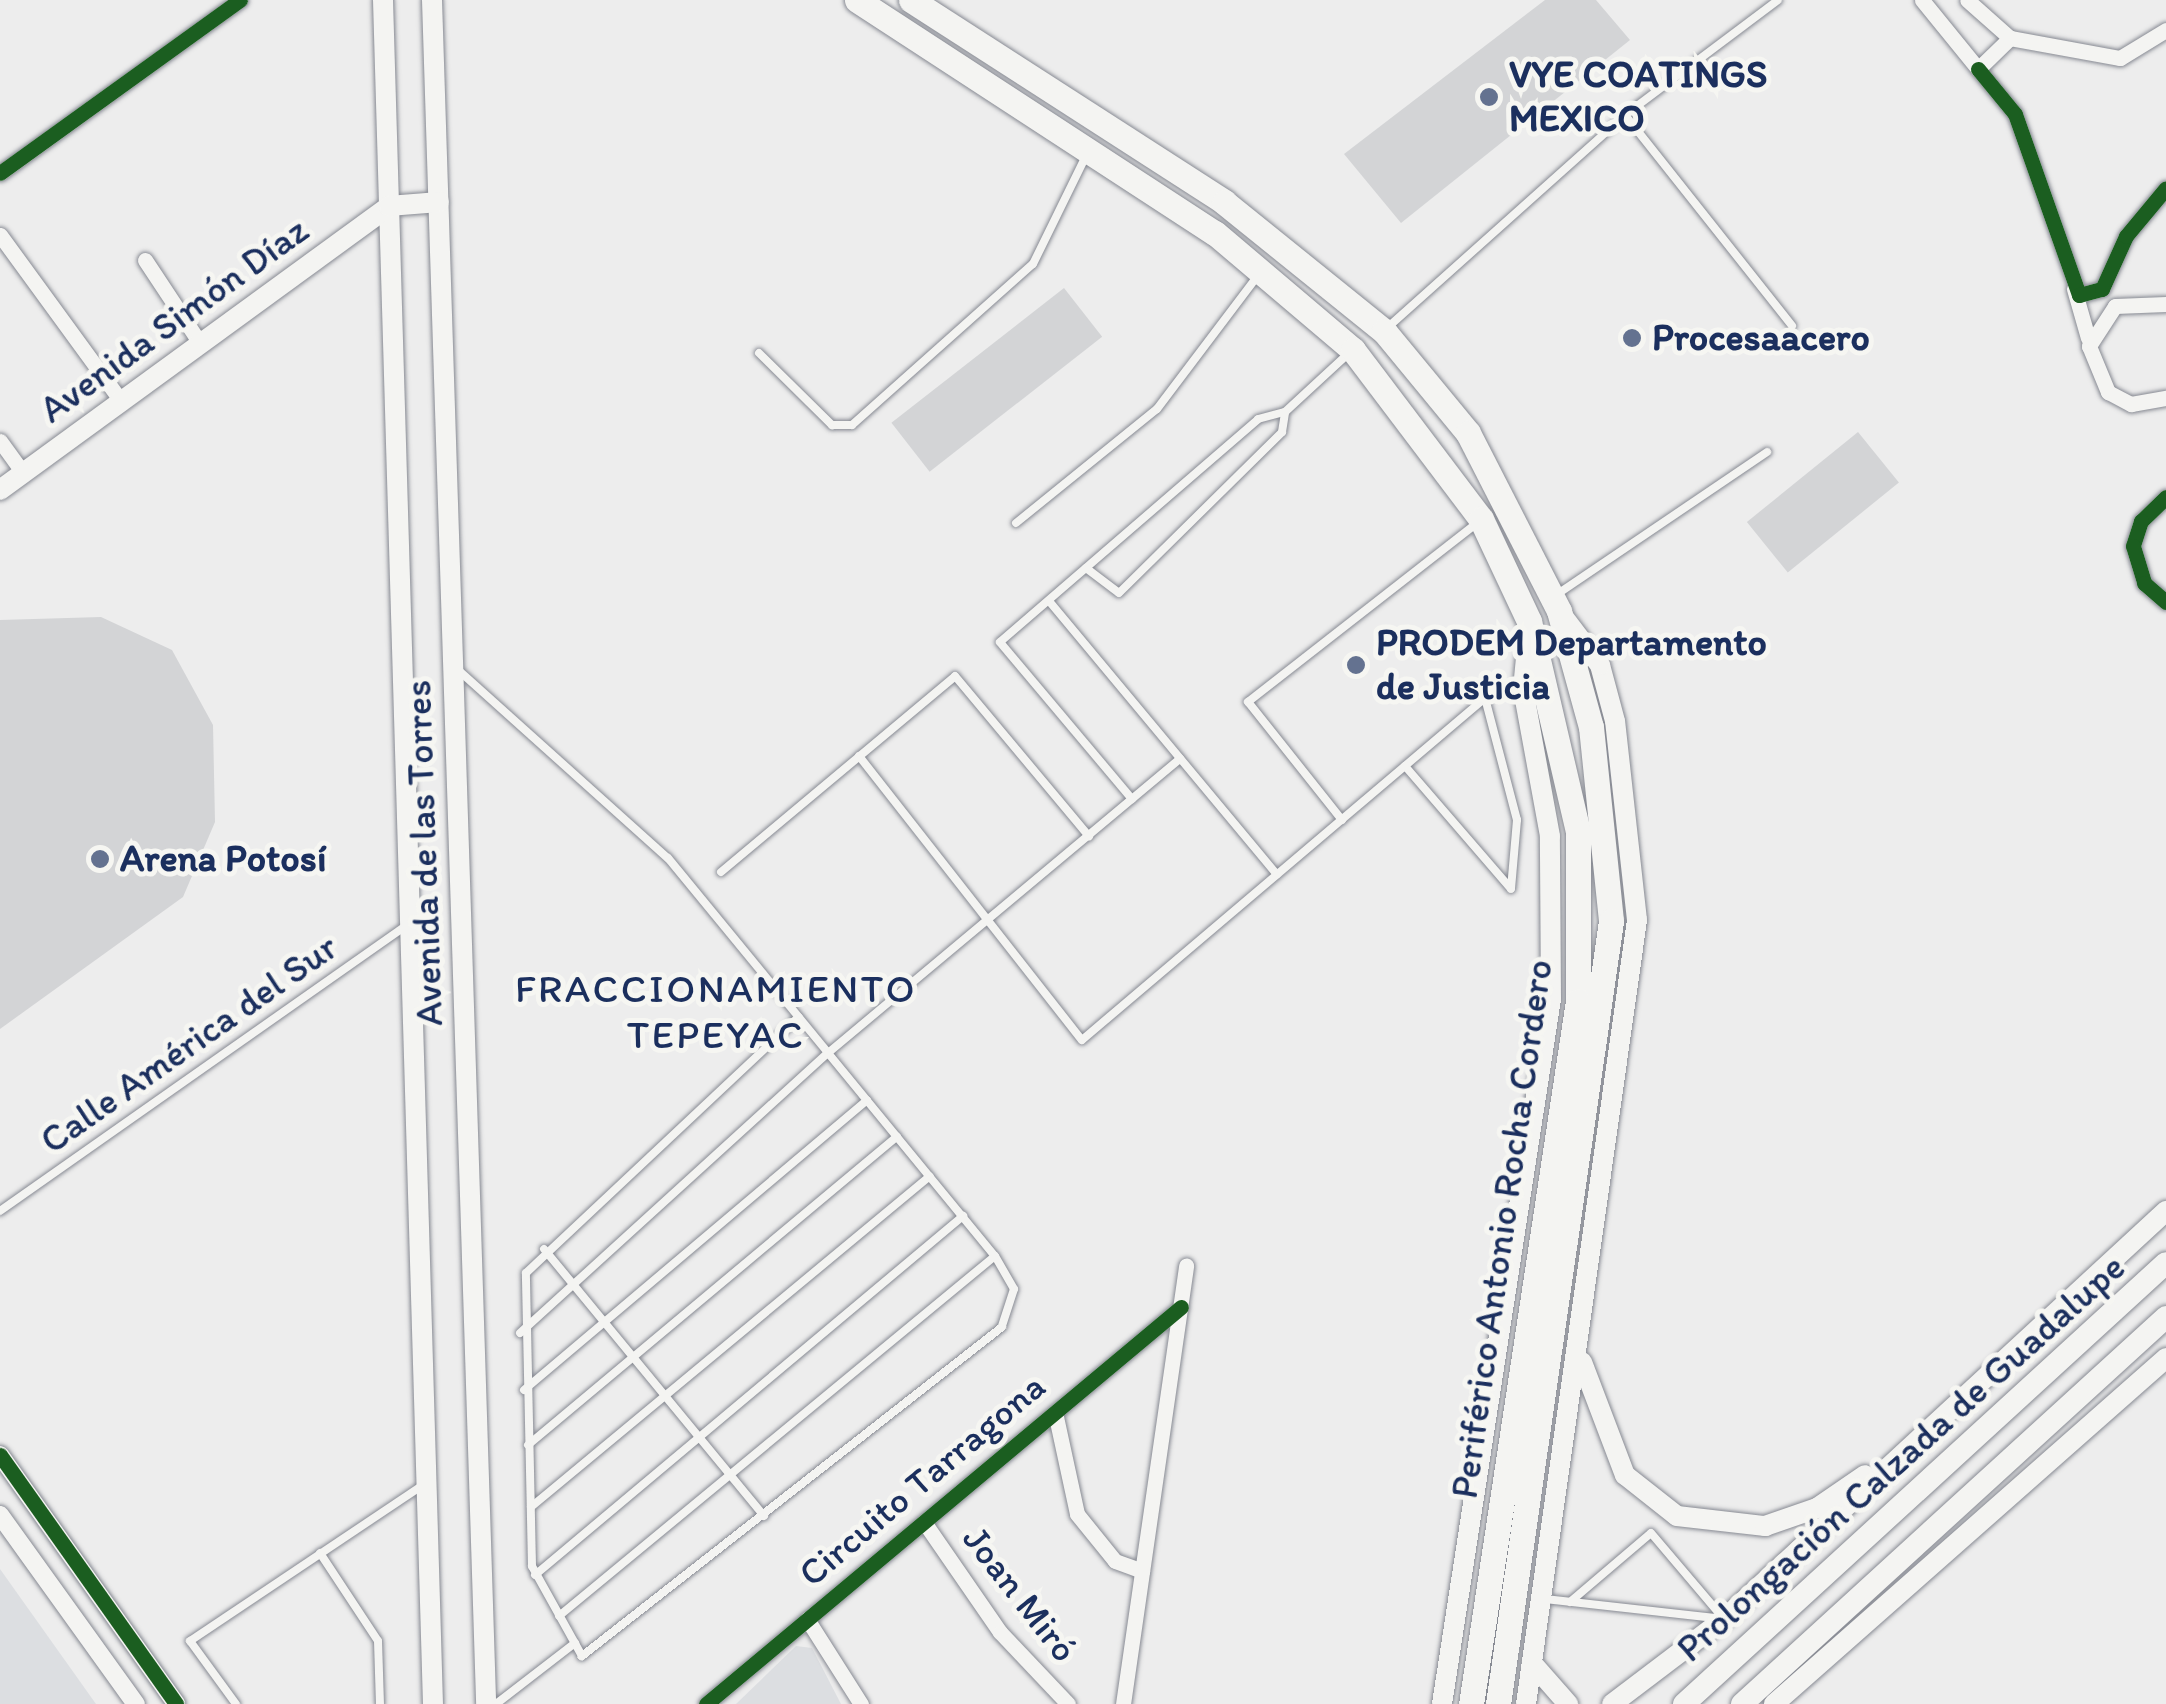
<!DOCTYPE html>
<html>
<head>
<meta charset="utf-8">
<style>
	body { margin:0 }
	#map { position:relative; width:2166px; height:1704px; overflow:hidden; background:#ededed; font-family:Itim,sans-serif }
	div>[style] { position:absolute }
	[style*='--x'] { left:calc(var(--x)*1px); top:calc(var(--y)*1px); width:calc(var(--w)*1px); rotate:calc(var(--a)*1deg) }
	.green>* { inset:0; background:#dcdee1 }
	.building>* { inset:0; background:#d3d4d6; transform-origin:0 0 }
	.roads { filter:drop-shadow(0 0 2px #868992) drop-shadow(0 0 2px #868992) }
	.service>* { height:8px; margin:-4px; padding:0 4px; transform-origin:4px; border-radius:4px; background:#f4f4f2 }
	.minor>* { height:15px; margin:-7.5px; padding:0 7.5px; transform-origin:7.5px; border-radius:7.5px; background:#f4f4f2 }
	.tertiary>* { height:18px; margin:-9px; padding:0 9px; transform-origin:9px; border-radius:9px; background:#f4f4f2 }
	.secondary>* { height:20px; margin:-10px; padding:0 10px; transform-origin:10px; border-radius:10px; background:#f4f4f2 }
	.primary>* { height:22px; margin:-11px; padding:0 11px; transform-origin:11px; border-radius:11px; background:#f4f4f2 }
	.trunk>* { height:25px; margin:-12.5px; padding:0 12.5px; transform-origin:12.5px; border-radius:12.5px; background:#f4f4f2 }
	.cycleway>* { height:15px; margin:-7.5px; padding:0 7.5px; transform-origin:7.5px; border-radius:7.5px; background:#1b5e20 }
	.dots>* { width:28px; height:28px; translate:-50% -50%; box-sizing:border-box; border:5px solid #f6f6f2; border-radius:50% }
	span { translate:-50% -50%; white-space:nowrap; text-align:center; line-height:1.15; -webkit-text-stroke:10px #f6f6f2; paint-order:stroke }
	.poi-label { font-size:38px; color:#1b2f5e; font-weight:700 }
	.left { translate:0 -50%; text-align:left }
	.street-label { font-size:38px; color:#1b2f5e }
	.neighbourhood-label { font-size:40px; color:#1b2f5e; letter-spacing:2.5px }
</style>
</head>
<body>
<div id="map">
	<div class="green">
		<div style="clip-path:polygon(0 1569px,96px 1704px,0 1704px)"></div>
		<div style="clip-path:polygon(796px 1646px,812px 1648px,841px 1704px,736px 1704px)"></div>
	</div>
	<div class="building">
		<div style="clip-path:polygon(1545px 0,1596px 0,1630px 40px,1401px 223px,1344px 154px)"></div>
		<div style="left:1064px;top:288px;width:62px;height:219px;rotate:52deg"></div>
		<div style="left:1858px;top:432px;width:65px;height:143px;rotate:51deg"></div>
		<div style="clip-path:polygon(101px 617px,172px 650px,213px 725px,215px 822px,183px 897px,0 1029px,0 620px)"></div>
	</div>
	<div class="roads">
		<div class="service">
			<div style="--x:1625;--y:115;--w:269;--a:51.6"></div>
			<div style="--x:1387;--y:328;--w:319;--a:-41.8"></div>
			<div style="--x:1625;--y:115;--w:191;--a:-36.9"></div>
			<div style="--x:759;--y:353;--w:103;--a:44.6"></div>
			<div style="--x:832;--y:425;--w:20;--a:0"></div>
			<div style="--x:852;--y:425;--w:242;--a:-41.7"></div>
			<div style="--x:1033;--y:264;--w:120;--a:-63.9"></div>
			<div style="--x:1016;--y:523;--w:181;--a:-39"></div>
			<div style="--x:1157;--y:409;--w:169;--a:-52.9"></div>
			<div style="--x:1086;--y:568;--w:41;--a:37.1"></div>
			<div style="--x:1119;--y:593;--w:229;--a:-44.6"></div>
			<div style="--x:1282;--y:432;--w:20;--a:-81"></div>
			<div style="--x:1556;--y:595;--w:255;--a:-34.1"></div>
			<div style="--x:1049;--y:601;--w:356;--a:50.2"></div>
			<div style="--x:457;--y:669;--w:283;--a:41.9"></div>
			<div style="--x:668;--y:858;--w:252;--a:50.6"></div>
			<div style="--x:828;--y:1053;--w:263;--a:50.6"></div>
			<div style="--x:995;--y:1256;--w:38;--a:60"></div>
			<div style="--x:1014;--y:1289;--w:40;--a:108"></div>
			<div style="--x:1002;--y:1327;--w:534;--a:141.93"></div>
			<div style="--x:582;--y:1656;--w:103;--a:-119.1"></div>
			<div style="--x:532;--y:1566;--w:293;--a:-91.2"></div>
			<div style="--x:526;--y:1273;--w:374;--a:-43.2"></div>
			<div style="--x:859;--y:756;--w:361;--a:51.9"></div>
			<div style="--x:1082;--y:1040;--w:529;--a:-40.32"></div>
			<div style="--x:1485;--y:698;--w:126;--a:75.3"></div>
			<div style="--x:1517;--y:820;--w:69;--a:95"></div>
			<div style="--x:1405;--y:766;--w:162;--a:49.2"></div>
			<div style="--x:1132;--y:799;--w:205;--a:-130.1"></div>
			<div style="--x:1000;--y:642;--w:341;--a:-40.8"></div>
			<div style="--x:1258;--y:419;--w:28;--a:-15"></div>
			<div style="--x:1285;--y:412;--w:87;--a:-42.7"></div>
			<div style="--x:1342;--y:820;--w:151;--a:-128.5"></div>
			<div style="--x:1248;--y:702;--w:292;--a:-38"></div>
			<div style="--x:721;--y:872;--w:305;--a:-39.9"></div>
			<div style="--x:955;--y:676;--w:209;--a:50.1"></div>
			<div style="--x:0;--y:1211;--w:497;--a:-35.1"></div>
			<div style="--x:544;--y:1249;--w:346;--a:50.5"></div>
			<div style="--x:520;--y:1333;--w:416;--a:-42.3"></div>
			<div style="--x:828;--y:1053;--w:459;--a:-39.9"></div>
			<div style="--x:524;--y:1390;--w:449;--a:-40.2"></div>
			<div style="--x:528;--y:1445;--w:481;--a:-39.9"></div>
			<div style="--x:531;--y:1507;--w:518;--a:-39.68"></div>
			<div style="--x:320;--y:1553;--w:105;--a:56.6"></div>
			<div style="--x:378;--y:1641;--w:63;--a:88.2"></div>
			<div style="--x:535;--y:1575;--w:559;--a:-39.99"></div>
			<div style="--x:1545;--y:1599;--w:171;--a:6.4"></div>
			<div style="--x:1570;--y:1602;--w:106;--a:-40.4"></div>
			<div style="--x:1651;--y:1533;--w:113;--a:49.7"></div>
			<div style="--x:559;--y:1616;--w:565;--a:-39.55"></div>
			<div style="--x:236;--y:1704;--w:78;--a:-126.1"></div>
			<div style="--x:190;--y:1641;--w:280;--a:-33.8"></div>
			<div style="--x:496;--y:1704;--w:100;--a:-37.7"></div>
		</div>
		<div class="minor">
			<div style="--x:1922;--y:0;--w:89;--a:50.9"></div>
			<div style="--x:1978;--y:69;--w:45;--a:-44.1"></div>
			<div style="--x:2010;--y:38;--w:57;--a:-138.5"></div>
			<div style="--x:2010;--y:38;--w:112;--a:10.3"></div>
			<div style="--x:2120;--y:58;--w:54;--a:-31.3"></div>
			<div style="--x:1978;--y:69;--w:58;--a:50.6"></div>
			<div style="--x:2015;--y:114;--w:192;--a:70.5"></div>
			<div style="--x:2079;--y:295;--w:24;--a:-15"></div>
			<div style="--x:2102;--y:289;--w:58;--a:-65.6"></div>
			<div style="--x:2126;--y:236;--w:62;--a:-50.2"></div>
			<div style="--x:0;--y:173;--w:296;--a:-35.8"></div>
			<div style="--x:0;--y:235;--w:205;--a:53.9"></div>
			<div style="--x:145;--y:260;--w:100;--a:56.5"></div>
			<div style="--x:2074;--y:289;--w:51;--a:74.1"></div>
			<div style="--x:2166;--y:304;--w:51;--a:177.8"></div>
			<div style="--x:2115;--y:306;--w:48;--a:123"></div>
			<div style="--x:2089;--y:346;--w:50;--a:67.6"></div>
			<div style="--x:2108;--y:392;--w:26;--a:28"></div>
			<div style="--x:2131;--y:404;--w:36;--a:-10"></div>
			<div style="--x:0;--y:441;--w:39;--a:54"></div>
			<div style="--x:2166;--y:497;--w:35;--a:136"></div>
			<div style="--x:2141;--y:521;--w:26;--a:108"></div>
			<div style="--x:2133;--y:546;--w:39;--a:73"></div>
			<div style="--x:2144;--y:583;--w:29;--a:41"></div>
			<div style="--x:1055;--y:1412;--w:104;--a:77.8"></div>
			<div style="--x:1077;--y:1514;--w:60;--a:51"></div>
			<div style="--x:1115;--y:1561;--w:29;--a:20"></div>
			<div style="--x:924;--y:1522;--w:134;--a:55.4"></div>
			<div style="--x:1000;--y:1632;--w:99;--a:46.6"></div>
			<div style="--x:807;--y:1619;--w:101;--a:57.6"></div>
			<div style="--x:706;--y:1704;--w:619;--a:-39.89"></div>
			<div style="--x:1123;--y:1704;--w:443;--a:-81.8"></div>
		</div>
		<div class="tertiary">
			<div style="--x:0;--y:1455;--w:305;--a:54.7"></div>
			<div style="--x:0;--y:1515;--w:233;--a:54.3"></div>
		</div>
		<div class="secondary">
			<div style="--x:383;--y:0;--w:1705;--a:88.32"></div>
			<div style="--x:432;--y:0;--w:1705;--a:88.18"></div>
			<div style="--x:0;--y:490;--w:482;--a:-36.1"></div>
			<div style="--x:389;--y:206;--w:50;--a:-4.6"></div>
			<div style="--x:1582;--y:1362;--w:121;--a:69.2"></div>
			<div style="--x:1625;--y:1475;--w:66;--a:38.3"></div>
			<div style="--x:1677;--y:1516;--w:89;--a:6.5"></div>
			<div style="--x:1765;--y:1526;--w:55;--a:-19.1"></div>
			<div style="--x:1817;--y:1508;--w:58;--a:-34.5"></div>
			<div style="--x:1532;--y:1663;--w:55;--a:48.7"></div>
			<div style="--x:1442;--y:1704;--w:713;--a:-81.21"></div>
			<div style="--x:1551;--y:999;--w:163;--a:-90.4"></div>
			<div style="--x:1550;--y:836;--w:149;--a:-100.4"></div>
			<div style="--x:1523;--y:689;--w:52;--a:-84.5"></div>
			<div style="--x:1526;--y:1704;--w:792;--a:-81.94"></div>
			<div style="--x:1637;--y:920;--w:200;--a:-96.3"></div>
			<div style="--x:1615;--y:721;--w:58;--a:-105"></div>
			<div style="--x:1600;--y:665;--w:58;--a:-127.3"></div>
			<div style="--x:1612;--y:1704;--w:141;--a:-37.2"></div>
			<div style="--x:1724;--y:1619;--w:602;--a:-42.71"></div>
			<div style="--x:1774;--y:1704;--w:523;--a:-41.43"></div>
		</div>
		<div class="primary">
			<div style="--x:1684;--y:1704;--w:653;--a:-42.46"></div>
			<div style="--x:1742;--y:1704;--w:574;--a:-42.39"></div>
		</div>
		<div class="trunk">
			<div style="--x:857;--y:0;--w:427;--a:33.1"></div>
			<div style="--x:1215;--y:233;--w:181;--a:40.3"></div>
			<div style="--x:1353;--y:350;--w:212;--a:52.9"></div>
			<div style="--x:1481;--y:519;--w:113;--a:64.8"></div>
			<div style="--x:1529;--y:621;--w:217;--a:76.9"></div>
			<div style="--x:1578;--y:832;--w:169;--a:90"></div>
			<div style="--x:1578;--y:1001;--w:711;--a:98.65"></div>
			<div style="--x:911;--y:0;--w:373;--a:32.8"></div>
			<div style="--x:1224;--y:202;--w:206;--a:38.9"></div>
			<div style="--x:1384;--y:331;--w:132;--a:50.5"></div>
			<div style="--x:1468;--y:433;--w:200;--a:62.9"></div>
			<div style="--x:1559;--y:611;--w:120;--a:74.6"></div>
			<div style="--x:1591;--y:727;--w:195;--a:84.1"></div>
			<div style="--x:1611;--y:921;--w:791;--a:98.21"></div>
		</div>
	</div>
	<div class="cycleway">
		<div style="--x:1978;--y:69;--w:58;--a:50.6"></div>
		<div style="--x:2015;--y:114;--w:192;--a:70.5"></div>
		<div style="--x:2079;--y:295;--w:24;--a:-15"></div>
		<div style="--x:2102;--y:289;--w:58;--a:-65.6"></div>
		<div style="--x:2126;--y:236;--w:62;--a:-50.2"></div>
		<div style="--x:0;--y:173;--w:296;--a:-35.8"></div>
		<div style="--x:2166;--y:497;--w:35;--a:136"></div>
		<div style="--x:2141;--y:521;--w:26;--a:108"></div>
		<div style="--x:2133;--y:546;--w:39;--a:73"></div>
		<div style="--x:2144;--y:583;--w:29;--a:41"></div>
		<div style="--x:0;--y:1455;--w:305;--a:54.7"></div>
		<div style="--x:706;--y:1704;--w:619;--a:-39.89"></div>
	</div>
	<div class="dots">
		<div style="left:1489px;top:97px;background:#647290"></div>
		<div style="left:1632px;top:338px;background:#647290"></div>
		<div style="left:1356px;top:665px;background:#647290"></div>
		<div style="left:100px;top:859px;background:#647290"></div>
	</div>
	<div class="poi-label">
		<span class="left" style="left:1509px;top:97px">VYE COATINGS<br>MEXICO</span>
		<span class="left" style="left:1652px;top:338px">Procesaacero</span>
		<span class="left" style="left:1376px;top:665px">PRODEM Departamento<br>de Justicia</span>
		<span class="left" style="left:120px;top:859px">Arena Potosí</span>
	</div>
	<div class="street-label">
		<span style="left:174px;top:320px;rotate:-36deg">Avenida Simón Díaz</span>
		<span style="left:424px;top:853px;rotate:-92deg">Avenida de las Torres</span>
		<span style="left:189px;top:1044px;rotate:-35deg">Calle América del Sur</span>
		<span style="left:1502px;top:1229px;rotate:-82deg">Periférico Antonio Rocha Cordero</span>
		<span style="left:1901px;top:1458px;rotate:-42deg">Prolongación Calzada de Guadalupe</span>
		<span style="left:922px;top:1480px;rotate:-40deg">Circuito Tarragona</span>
		<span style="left:1020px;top:1594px;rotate:52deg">Joan Miró</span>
	</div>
	<div class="neighbourhood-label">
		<span style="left:716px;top:1011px">FRACCIONAMIENTO<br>TEPEYAC</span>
	</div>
</div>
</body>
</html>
